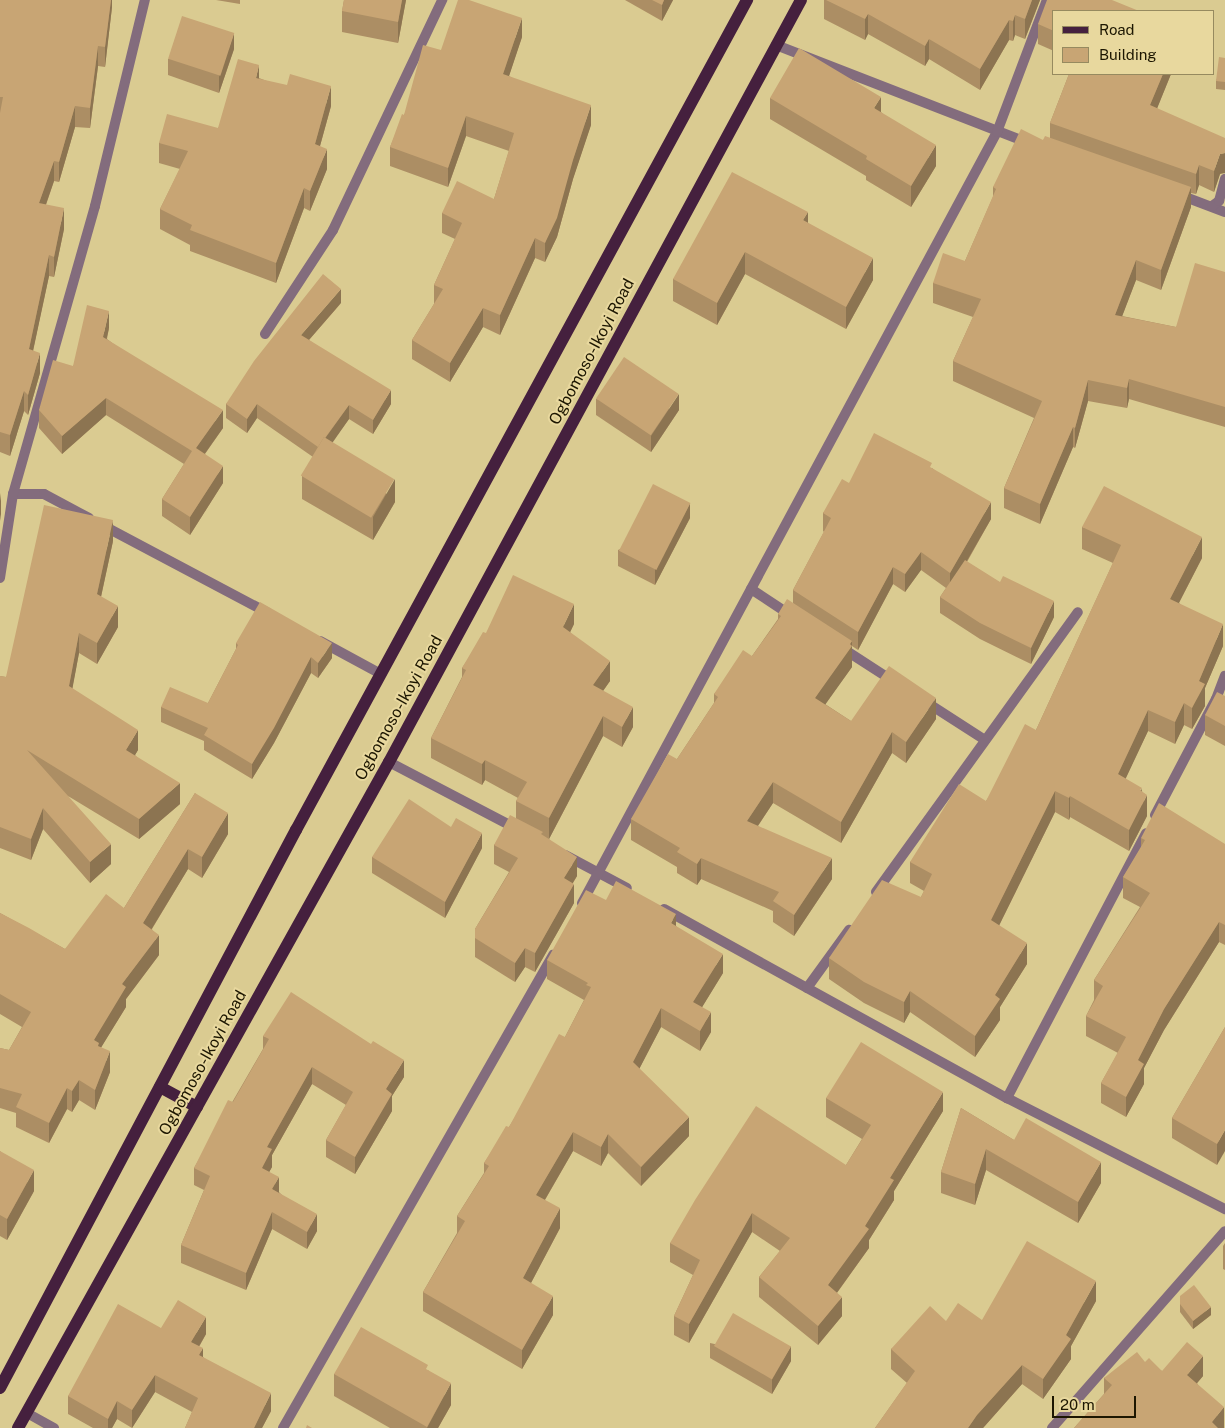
<!DOCTYPE html>
<html>
<head>
<meta charset="utf-8">
<style>
	body { margin:0 }
	#map { position:relative; width:1225px; height:1428px; overflow:hidden; background:#dacb91; font-family:"Public Sans",sans-serif }
	div>[style] { position:absolute }
	[style*='--x'] { left:calc(var(--x)*1px); top:calc(var(--y)*1px); width:calc(var(--w)*1px); rotate:calc(var(--a)*1deg) }
	.street>* { height:10px; margin:-5px; padding:0 5px; transform-origin:5px; border-radius:5px; background:#836c7d }
	.primary>* { height:12px; margin:-6px; padding:0 6px; transform-origin:6px; border-radius:6px; background:#45203e }
	.wall>* { inset:0; background:#ac8e64 }
	.shaded-wall>* { inset:0; background:#8c7451 }
	.building>* { inset:0; background:#c8a574; transform-origin:0 0 }
	span { translate:-50% -50%; white-space:nowrap; text-align:center; line-height:1.15; -webkit-text-stroke:4px #e8d89e; paint-order:stroke }
	.street-label { font-size:16px; color:#1c1601 }
	.legend { position:absolute; left:1052px; top:10px; width:162px; height:65px; box-sizing:border-box; background:#e8d89e; border:1px solid #968a5f; margin:0; padding:6px 9px; list-style:none; font-size:15px; color:#1c1601 }
	.legend li { display:flex; align-items:center; gap:10px; height:25px }
	.legend b { width:25px; border:1px solid #968a5f }
	.scale { position:absolute; left:1052px; top:1396px; width:84px; height:22px; box-sizing:border-box; border:2px solid #1c1601; border-top:0; padding-left:6px; font-size:15px; line-height:18px; white-space:nowrap; color:#1c1601; -webkit-text-stroke:4px #e8d89e; paint-order:stroke }
</style>
</head>
<body>
<div id="map">
	<div class="street">
		<div style="--x:776;--y:45;--w:271;--a:21.2"></div>
		<div style="--x:1180;--y:195;--w:48;--a:20.7"></div>
		<div style="--x:1212;--y:206;--w:9;--a:-36"></div>
		<div style="--x:1219;--y:201;--w:23;--a:-75"></div>
		<div style="--x:265;--y:334;--w:124;--a:-56.8"></div>
		<div style="--x:333;--y:230;--w:255;--a:-64.6"></div>
		<div style="--x:13;--y:494;--w:31;--a:0"></div>
		<div style="--x:44;--y:494;--w:51;--a:28.1"></div>
		<div style="--x:102;--y:525;--w:188;--a:27.9"></div>
		<div style="--x:0;--y:578;--w:85;--a:-81.2"></div>
		<div style="--x:13;--y:494;--w:299;--a:-74.1"></div>
		<div style="--x:95;--y:206;--w:212;--a:-76.4"></div>
		<div style="--x:751;--y:589;--w:49;--a:33.4"></div>
		<div style="--x:320;--y:641;--w:69;--a:28.4"></div>
		<div style="--x:842;--y:648;--w:61;--a:32.9"></div>
		<div style="--x:926;--y:702;--w:70;--a:32.8"></div>
		<div style="--x:389;--y:762;--w:144;--a:27.6"></div>
		<div style="--x:1155;--y:815;--w:131;--a:-62.3"></div>
		<div style="--x:1216;--y:699;--w:25;--a:-69"></div>
		<div style="--x:565;--y:855;--w:70;--a:28"></div>
		<div style="--x:876;--y:892;--w:345;--a:-54.2"></div>
		<div style="--x:582;--y:903;--w:876;--a:-61.71"></div>
		<div style="--x:997;--y:132;--w:141;--a:-69.3"></div>
		<div style="--x:664;--y:909;--w:392;--a:28.9"></div>
		<div style="--x:1007;--y:1098;--w:245;--a:27"></div>
		<div style="--x:807;--y:988;--w:72;--a:-54.1"></div>
		<div style="--x:1007;--y:1098;--w:299;--a:-62.3"></div>
		<div style="--x:27;--y:1413;--w:31;--a:29"></div>
		<div style="--x:283;--y:1428;--w:545;--a:-60.28"></div>
		<div style="--x:1052;--y:1428;--w:262;--a:-48.7"></div>
	</div>
	<div class="primary">
		<div style="--x:160;--y:1087;--w:42;--a:28.4"></div>
		<div style="--x:0;--y:1388;--w:632;--a:-62.06"></div>
		<div style="--x:296;--y:830;--w:945;--a:-61.48"></div>
		<div style="--x:18;--y:1428;--w:762;--a:-60.88"></div>
		<div style="--x:389;--y:762;--w:866;--a:-61.6"></div>
	</div>
	<div class="wall">
		<div style="clip-path:polygon(0 0,112px 0,112px 7px,105px 67px,98px 66px,90px 128px,75px 127px,59px 182px,54px 181px,46px 205px,64px 229px,54px 277px,49px 276px,33px 350px,40px 373px,28px 415px,24px 411px,10px 456px,0 452px)"></div>
		<div style="clip-path:polygon(216px 0,240px 0,240px 4px)"></div>
		<div style="clip-path:polygon(344px 0,406px 0,398px 43px,342px 32px,342px 11px)"></div>
		<div style="clip-path:polygon(625px 0,673px 0,662px 21px)"></div>
		<div style="clip-path:polygon(824px 0,1040px 0,1025px 39px,1015px 35px,1013px 41px,1009px 40px,980px 90px,929px 59px,925px 66px,868px 34px,865px 40px,824px 19px)"></div>
		<div style="clip-path:polygon(1054px 11px,1054px 51px,1038px 44px,1038px 24px)"></div>
		<div style="clip-path:polygon(522px 37px,509px 76px,591px 125px,573px 179px,557px 237px,545px 262px,535px 258px,500px 335px,483px 327px,450px 382px,412px 359px,412px 340px,434px 304px,434px 285px,455px 239px,442px 233px,442px 213px,494px 199px,509px 151px,466px 136px,448px 187px,390px 166px,390px 147px,404px 115px,441px 50px)"></div>
		<div style="clip-path:polygon(234px 49px,219px 93px,168px 75px,168px 59px)"></div>
		<div style="clip-path:polygon(1225px 58px,1225px 90px,1216px 89px,1216px 81px)"></div>
		<div style="clip-path:polygon(1069px 74px,1171px 74px,1157px 108px,1220px 174px,1214px 192px,1199px 185px,1196px 194px,1191px 193px,1191px 207px,1161px 290px,1136px 280px,1122px 316px,1176px 327px,1225px 272px,1225px 427px,1129px 399px,1127px 408px,1088px 401px,1075px 448px,1073px 447px,1040px 524px,1004px 508px,1004px 488px,1034px 418px,953px 381px,953px 361px,973px 317px,933px 303px,933px 283px,965px 261px,993px 197px,993px 187px,1043px 140px,1050px 138px,1050px 123px)"></div>
		<div style="clip-path:polygon(259px 78px,331px 106px,320px 146px,327px 169px,310px 211px,304px 208px,276px 283px,190px 251px,190px 245px,160px 229px,160px 209px,180px 169px,159px 163px,159px 143px,218px 128px)"></div>
		<div style="clip-path:polygon(770px 98px,881px 112px,936px 166px,911px 207px,866px 180px,866px 176px,770px 119px)"></div>
		<div style="clip-path:polygon(808px 223px,873px 280px,846px 329px,745px 274px,717px 325px,673px 301px,673px 279px)"></div>
		<div style="clip-path:polygon(341px 303px,309px 340px,391px 404px,373px 434px,349px 419px,332px 442px,395px 502px,373px 540px,302px 499px,302px 476px,313px 457px,257px 418px,247px 433px,226px 418px,226px 404px)"></div>
		<div style="clip-path:polygon(109px 328px,107px 339px,223px 428px,205px 454px,223px 483px,190px 535px,162px 516px,162px 499px,184px 464px,106px 415px,62px 454px,39px 428px,39px 410px,73px 366px)"></div>
		<div style="clip-path:polygon(596px 399px,679px 410px,651px 452px,596px 415px)"></div>
		<div style="clip-path:polygon(932px 468px,991px 519px,967px 562px,1054px 617px,1031px 664px,980px 639px,940px 613px,940px 597px,946px 588px,921px 570px,905px 592px,893px 584px,858px 650px,852px 646px,852px 667px,825px 704px,851px 721px,936px 719px,906px 763px,892px 753px,841px 843px,773px 803px,758px 826px,832px 879px,794px 936px,773px 922px,773px 911px,701px 879px,697px 885px,677px 873px,677px 867px,631px 840px,631px 819px,677px 759px,714px 703px,714px 694px,752px 656px,778px 619px,778px 614px,793px 603px,793px 590px,824px 532px,823px 531px,823px 513px,849px 483px)"></div>
		<div style="clip-path:polygon(690px 518px,655px 585px,618px 566px,618px 550px)"></div>
		<div style="clip-path:polygon(1082px 527px,1202px 558px,1179px 603px,1223px 646px,1205px 688px,1205px 706px,1192px 729px,1184px 725px,1175px 744px,1148px 731px,1125px 779px,1142px 791px,1147px 816px,1129px 851px,1070px 817px,1069px 820px,1055px 812px,999px 925px,1027px 964px,1000px 1007px,1000px 1020px,975px 1057px,910px 1012px,904px 1023px,864px 1003px,829px 979px,829px 958px,921px 897px,924px 891px,910px 883px,910px 862px,986px 801px,1036px 730px,1113px 563px,1082px 549px)"></div>
		<div style="clip-path:polygon(113px 541px,101px 597px,118px 627px,97px 664px,79px 653px,72px 689px,138px 750px,135px 755px,180px 804px,139px 839px,68px 796px,111px 864px,90px 883px,43px 829px,31px 860px,0 848px,0 676px,6px 677px)"></div>
		<div style="clip-path:polygon(574px 624px,570px 632px,610px 681px,603px 691px,633px 727px,622px 747px,603px 736px,549px 839px,577px 876px,573px 883px,574px 903px,535px 972px,525px 967px,515px 982px,475px 957px,475px 929px,509px 872px,494px 864px,494px 845px,516px 818px,516px 801px,518px 798px,485px 780px,482px 785px,431px 758px,431px 738px,462px 677px,462px 668px,486px 633px)"></div>
		<div style="clip-path:polygon(236px 643px,332px 658px,318px 678px,311px 673px,274px 743px,252px 779px,204px 750px,204px 741px,161px 722px,161px 707px,208px 703px,236px 649px)"></div>
		<div style="clip-path:polygon(1225px 696px,1225px 746px,1205px 735px,1205px 715px)"></div>
		<div style="clip-path:polygon(195px 793px,228px 834px,202px 878px,188px 869px,152px 929px,159px 955px,126px 999px,126px 1007px,101px 1047px,110px 1072px,95px 1110px,79px 1100px,72px 1112px,67px 1109px,49px 1143px,16px 1127px,16px 1113px,0 1108px,0 1048px,9px 1050px,22px 1027px,0 1014px,0 913px,65px 949px,124px 908px)"></div>
		<div style="clip-path:polygon(1141px 838px,1225px 844px,1225px 945px,1219px 942px,1164px 1030px,1144px 1068px,1144px 1084px,1126px 1117px,1101px 1103px,1101px 1083px,1118px 1053px,1086px 1036px,1086px 1016px,1094px 1000px,1094px 980px,1140px 907px,1123px 898px,1123px 877px,1141px 848px)"></div>
		<div style="clip-path:polygon(482px 848px,445px 918px,372px 873px,372px 857px)"></div>
		<div style="clip-path:polygon(606px 900px,676px 926px,723px 973px,702px 1007px,711px 1032px,700px 1051px,661px 1027px,639px 1069px,689px 1136px,641px 1186px,608px 1153px,601px 1166px,573px 1151px,545px 1200px,560px 1228px,531px 1283px,553px 1315px,522px 1369px,423px 1311px,423px 1292px,457px 1233px,457px 1216px,484px 1173px,484px 1163px,509px 1127px,565px 1037px,584px 1000px,547px 979px,547px 960px)"></div>
		<div style="clip-path:polygon(1225px 1027px,1217px 1165px,1172px 1138px,1172px 1118px)"></div>
		<div style="clip-path:polygon(263px 1036px,404px 1077px,392px 1096px,392px 1111px,355px 1174px,326px 1157px,326px 1140px,346px 1105px,312px 1084px,272px 1155px,272px 1167px,269px 1172px,279px 1192px,317px 1231px,307px 1249px,272px 1229px,246px 1290px,181px 1263px,181px 1245px,204px 1190px,194px 1185px,194px 1168px,263px 1049px)"></div>
		<div style="clip-path:polygon(826px 1098px,943px 1111px,894px 1191px,894px 1200px,869px 1240px,869px 1248px,837px 1293px,842px 1316px,818px 1345px,759px 1297px,759px 1277px,780px 1251px,752px 1232px,689px 1343px,674px 1335px,674px 1316px,693px 1275px,670px 1262px,670px 1243px,846px 1165px,862px 1139px,826px 1117px)"></div>
		<div style="clip-path:polygon(961px 1108px,1014px 1140px,1101px 1183px,1078px 1223px,986px 1170px,975px 1205px,941px 1193px,941px 1172px)"></div>
		<div style="clip-path:polygon(0 1151px,34px 1191px,7px 1240px,0 1236px)"></div>
		<div style="clip-path:polygon(1225px 1243px,1225px 1270px,1223px 1269px,1223px 1246px)"></div>
		<div style="clip-path:polygon(1180px 1296px,1211px 1315px,1193px 1329px,1180px 1312px)"></div>
		<div style="clip-path:polygon(1096px 1301px,1071px 1346px,1071px 1359px,1043px 1399px,1022px 1384px,983px 1428px,875px 1428px,907px 1383px,891px 1369px,891px 1349px,946px 1321px,982px 1320px)"></div>
		<div style="clip-path:polygon(161px 1328px,206px 1334px,199px 1347px,203px 1357px,271px 1411px,262px 1428px,185px 1428px,192px 1412px,155px 1392px,132px 1428px,117px 1419px,112px 1428px,93px 1428px,68px 1414px,68px 1396px)"></div>
		<div style="clip-path:polygon(710px 1343px,791px 1361px,772px 1394px,710px 1358px)"></div>
		<div style="clip-path:polygon(1145px 1362px,1162px 1371px,1203px 1376px,1197px 1383px,1224px 1428px,1074px 1428px,1104px 1394px,1104px 1378px)"></div>
		<div style="clip-path:polygon(428px 1370px,451px 1405px,438px 1428px,390px 1428px,334px 1396px,334px 1374px)"></div>
	</div>
	<div class="shaded-wall">
		<div style="clip-path:polygon(111px 0,112px 0,112px 7px,105px 67px,105px 47px)"></div>
		<div style="clip-path:polygon(402px 0,406px 0,398px 43px,398px 22px)"></div>
		<div style="clip-path:polygon(664px 0,673px 0,662px 21px,662px 5px)"></div>
		<div style="clip-path:polygon(1032px 0,1040px 0,1025px 39px,1025px 19px)"></div>
		<div style="clip-path:polygon(868px 14px,868px 34px,865px 40px,865px 19px)"></div>
		<div style="clip-path:polygon(1015px 15px,1015px 35px,1013px 41px,1013px 21px)"></div>
		<div style="clip-path:polygon(522px 18px,522px 37px,503px 94px,503px 74px)"></div>
		<div style="clip-path:polygon(1009px 20px,1009px 40px,980px 90px,980px 69px)"></div>
		<div style="clip-path:polygon(234px 33px,234px 49px,219px 93px,219px 77px)"></div>
		<div style="clip-path:polygon(929px 39px,929px 59px,925px 66px,925px 46px)"></div>
		<div style="clip-path:polygon(98px 46px,98px 66px,90px 128px,90px 108px)"></div>
		<div style="clip-path:polygon(259px 65px,259px 85px,256px 78px)"></div>
		<div style="clip-path:polygon(1163px 74px,1171px 74px,1150px 126px,1150px 105px)"></div>
		<div style="clip-path:polygon(331px 86px,331px 106px,315px 164px,315px 144px)"></div>
		<div style="clip-path:polygon(881px 97px,881px 118px,874px 108px)"></div>
		<div style="clip-path:polygon(591px 105px,591px 125px,573px 179px,557px 237px,545px 262px,545px 243px)"></div>
		<div style="clip-path:polygon(75px 106px,75px 127px,59px 182px,59px 162px)"></div>
		<div style="clip-path:polygon(466px 116px,466px 136px,448px 187px,448px 168px)"></div>
		<div style="clip-path:polygon(936px 145px,936px 166px,911px 207px,911px 186px)"></div>
		<div style="clip-path:polygon(327px 149px,327px 169px,310px 211px,310px 191px)"></div>
		<div style="clip-path:polygon(1225px 153px,1225px 173px,1220px 174px,1214px 192px,1214px 171px,1220px 154px)"></div>
		<div style="clip-path:polygon(54px 161px,54px 181px,39px 224px,39px 203px)"></div>
		<div style="clip-path:polygon(1199px 165px,1199px 185px,1196px 194px,1196px 174px)"></div>
		<div style="clip-path:polygon(1191px 187px,1191px 207px,1161px 290px,1161px 270px)"></div>
		<div style="clip-path:polygon(304px 188px,304px 208px,276px 283px,276px 263px)"></div>
		<div style="clip-path:polygon(64px 208px,64px 229px,54px 277px,54px 257px)"></div>
		<div style="clip-path:polygon(808px 212px,808px 234px,803px 220px)"></div>
		<div style="clip-path:polygon(535px 238px,535px 258px,500px 335px,500px 315px)"></div>
		<div style="clip-path:polygon(745px 252px,745px 274px,717px 325px,717px 303px)"></div>
		<div style="clip-path:polygon(49px 255px,49px 276px,29px 370px,29px 349px)"></div>
		<div style="clip-path:polygon(873px 258px,873px 280px,846px 329px,846px 307px)"></div>
		<div style="clip-path:polygon(1136px 260px,1136px 280px,1115px 335px,1115px 315px)"></div>
		<div style="clip-path:polygon(341px 289px,341px 303px,301px 349px,301px 335px)"></div>
		<div style="clip-path:polygon(483px 308px,483px 327px,450px 382px,450px 363px)"></div>
		<div style="clip-path:polygon(109px 311px,109px 328px,103px 354px,103px 337px)"></div>
		<div style="clip-path:polygon(40px 353px,40px 373px,28px 415px,28px 395px)"></div>
		<div style="clip-path:polygon(1129px 379px,1129px 399px,1127px 408px,1127px 388px)"></div>
		<div style="clip-path:polygon(1088px 380px,1088px 401px,1075px 448px,1075px 428px)"></div>
		<div style="clip-path:polygon(391px 390px,391px 404px,373px 434px,373px 420px)"></div>
		<div style="clip-path:polygon(24px 391px,24px 411px,10px 456px,10px 435px)"></div>
		<div style="clip-path:polygon(679px 394px,679px 410px,651px 452px,651px 436px)"></div>
		<div style="clip-path:polygon(106px 398px,106px 415px,62px 454px,62px 436px)"></div>
		<div style="clip-path:polygon(257px 404px,257px 418px,247px 433px,247px 419px)"></div>
		<div style="clip-path:polygon(349px 405px,349px 419px,319px 462px,319px 447px)"></div>
		<div style="clip-path:polygon(223px 410px,223px 428px,196px 466px,196px 448px)"></div>
		<div style="clip-path:polygon(1073px 427px,1073px 447px,1040px 524px,1040px 504px)"></div>
		<div style="clip-path:polygon(223px 466px,223px 483px,190px 535px,190px 517px)"></div>
		<div style="clip-path:polygon(395px 479px,395px 502px,373px 540px,373px 517px)"></div>
		<div style="clip-path:polygon(1px 493px,1px 514px,0 521px,0 501px)"></div>
		<div style="clip-path:polygon(991px 502px,991px 519px,950px 590px,950px 573px)"></div>
		<div style="clip-path:polygon(690px 503px,690px 518px,655px 585px,655px 569px)"></div>
		<div style="clip-path:polygon(113px 520px,113px 541px,97px 615px,97px 594px)"></div>
		<div style="clip-path:polygon(1202px 537px,1202px 558px,1170px 620px,1170px 599px)"></div>
		<div style="clip-path:polygon(921px 552px,921px 570px,905px 592px,905px 574px)"></div>
		<div style="clip-path:polygon(893px 567px,893px 584px,858px 650px,858px 632px)"></div>
		<div style="clip-path:polygon(1054px 601px,1054px 617px,1031px 664px,1031px 648px)"></div>
		<div style="clip-path:polygon(574px 604px,574px 624px,563px 647px,563px 627px)"></div>
		<div style="clip-path:polygon(118px 606px,118px 627px,97px 664px,97px 643px)"></div>
		<div style="clip-path:polygon(1223px 624px,1223px 646px,1205px 688px,1205px 706px,1192px 729px,1192px 708px,1199px 681px)"></div>
		<div style="clip-path:polygon(79px 633px,79px 653px,69px 707px,69px 686px)"></div>
		<div style="clip-path:polygon(852px 641px,852px 667px,815px 719px,815px 698px)"></div>
		<div style="clip-path:polygon(332px 643px,332px 658px,318px 678px,318px 663px)"></div>
		<div style="clip-path:polygon(311px 657px,311px 673px,274px 743px,252px 779px,252px 764px)"></div>
		<div style="clip-path:polygon(610px 661px,610px 681px,593px 705px,593px 685px)"></div>
		<div style="clip-path:polygon(936px 698px,936px 719px,906px 763px,906px 742px)"></div>
		<div style="clip-path:polygon(1184px 703px,1184px 725px,1175px 744px,1175px 722px)"></div>
		<div style="clip-path:polygon(633px 707px,633px 727px,622px 747px,622px 727px)"></div>
		<div style="clip-path:polygon(1148px 710px,1148px 731px,1118px 795px,1118px 774px)"></div>
		<div style="clip-path:polygon(603px 716px,603px 736px,549px 839px,549px 818px)"></div>
		<div style="clip-path:polygon(138px 730px,138px 750px,126px 770px,126px 750px)"></div>
		<div style="clip-path:polygon(892px 732px,892px 753px,841px 843px,841px 822px)"></div>
		<div style="clip-path:polygon(485px 760px,485px 780px,482px 785px,482px 764px)"></div>
		<div style="clip-path:polygon(773px 782px,773px 803px,747px 842px,747px 821px)"></div>
		<div style="clip-path:polygon(180px 783px,180px 804px,139px 839px,139px 819px)"></div>
		<div style="clip-path:polygon(1142px 788px,1142px 805px,1147px 795px,1147px 816px,1129px 851px,1129px 830px)"></div>
		<div style="clip-path:polygon(1055px 791px,1055px 812px,991px 942px,991px 920px)"></div>
		<div style="clip-path:polygon(1070px 796px,1070px 817px,1069px 820px,1069px 798px)"></div>
		<div style="clip-path:polygon(43px 808px,43px 829px,31px 860px,31px 839px)"></div>
		<div style="clip-path:polygon(228px 813px,228px 834px,202px 878px,202px 857px)"></div>
		<div style="clip-path:polygon(482px 833px,482px 848px,445px 918px,445px 902px)"></div>
		<div style="clip-path:polygon(111px 844px,111px 864px,90px 883px,90px 862px)"></div>
		<div style="clip-path:polygon(188px 849px,188px 869px,143px 943px,143px 923px)"></div>
		<div style="clip-path:polygon(577px 857px,577px 876px,564px 897px,564px 878px)"></div>
		<div style="clip-path:polygon(701px 858px,701px 879px,697px 885px,697px 864px)"></div>
		<div style="clip-path:polygon(832px 858px,832px 879px,794px 936px,794px 915px)"></div>
		<div style="clip-path:polygon(574px 884px,574px 903px,535px 972px,535px 953px)"></div>
		<div style="clip-path:polygon(676px 914px,676px 933px,671px 923px)"></div>
		<div style="clip-path:polygon(1219px 922px,1219px 942px,1164px 1030px,1144px 1068px,1144px 1084px,1126px 1117px,1126px 1097px,1138px 1060px,1164px 1009px)"></div>
		<div style="clip-path:polygon(159px 935px,159px 955px,126px 999px,126px 1007px,99px 1051px,94px 1040px,122px 984px)"></div>
		<div style="clip-path:polygon(1027px 943px,1027px 964px,1000px 1007px,1000px 1020px,975px 1057px,975px 1036px,995px 995px)"></div>
		<div style="clip-path:polygon(525px 948px,525px 967px,515px 982px,515px 963px)"></div>
		<div style="clip-path:polygon(723px 954px,723px 973px,693px 1022px,693px 1002px)"></div>
		<div style="clip-path:polygon(910px 991px,910px 1012px,904px 1023px,904px 1002px)"></div>
		<div style="clip-path:polygon(661px 1008px,661px 1027px,633px 1081px,633px 1062px)"></div>
		<div style="clip-path:polygon(711px 1012px,711px 1032px,700px 1051px,700px 1031px)"></div>
		<div style="clip-path:polygon(110px 1051px,110px 1072px,95px 1110px,95px 1090px)"></div>
		<div style="clip-path:polygon(404px 1060px,404px 1077px,392px 1096px,392px 1111px,355px 1174px,355px 1157px,386px 1089px)"></div>
		<div style="clip-path:polygon(312px 1067px,312px 1084px,272px 1155px,272px 1167px,262px 1185px,262px 1168px,267px 1147px)"></div>
		<div style="clip-path:polygon(79px 1080px,79px 1100px,72px 1112px,72px 1091px)"></div>
		<div style="clip-path:polygon(67px 1088px,67px 1109px,49px 1143px,49px 1123px)"></div>
		<div style="clip-path:polygon(943px 1092px,943px 1111px,894px 1191px,894px 1200px,869px 1240px,869px 1248px,828px 1305px,828px 1285px,865px 1226px,890px 1178px)"></div>
		<div style="clip-path:polygon(689px 1117px,689px 1136px,641px 1186px,641px 1167px)"></div>
		<div style="clip-path:polygon(1225px 1130px,1225px 1151px,1217px 1165px,1217px 1144px)"></div>
		<div style="clip-path:polygon(573px 1132px,573px 1151px,536px 1215px,536px 1195px)"></div>
		<div style="clip-path:polygon(608px 1134px,608px 1153px,601px 1166px,601px 1147px)"></div>
		<div style="clip-path:polygon(986px 1149px,986px 1170px,975px 1205px,975px 1184px)"></div>
		<div style="clip-path:polygon(1101px 1162px,1101px 1183px,1078px 1223px,1078px 1202px)"></div>
		<div style="clip-path:polygon(34px 1170px,34px 1191px,7px 1240px,7px 1219px)"></div>
		<div style="clip-path:polygon(279px 1177px,279px 1194px,272px 1189px)"></div>
		<div style="clip-path:polygon(560px 1208px,560px 1228px,523px 1298px,523px 1278px)"></div>
		<div style="clip-path:polygon(272px 1212px,272px 1229px,246px 1290px,246px 1273px)"></div>
		<div style="clip-path:polygon(752px 1213px,752px 1232px,689px 1343px,689px 1324px)"></div>
		<div style="clip-path:polygon(317px 1214px,317px 1231px,307px 1249px,307px 1232px)"></div>
		<div style="clip-path:polygon(1096px 1281px,1096px 1301px,1071px 1346px,1071px 1359px,1043px 1399px,1043px 1379px,1066px 1335px)"></div>
		<div style="clip-path:polygon(553px 1296px,553px 1315px,522px 1369px,522px 1350px)"></div>
		<div style="clip-path:polygon(842px 1297px,842px 1316px,818px 1345px,818px 1326px)"></div>
		<div style="clip-path:polygon(1211px 1307px,1211px 1315px,1193px 1329px,1193px 1321px)"></div>
		<div style="clip-path:polygon(206px 1317px,206px 1334px,191px 1360px,191px 1342px)"></div>
		<div style="clip-path:polygon(791px 1346px,791px 1361px,772px 1394px,772px 1378px)"></div>
		<div style="clip-path:polygon(203px 1348px,203px 1366px,199px 1355px)"></div>
		<div style="clip-path:polygon(1203px 1356px,1203px 1376px,1187px 1395px,1187px 1375px)"></div>
		<div style="clip-path:polygon(1022px 1365px,1022px 1384px,983px 1428px,968px 1428px,977px 1415px)"></div>
		<div style="clip-path:polygon(155px 1375px,155px 1392px,132px 1428px,132px 1410px)"></div>
		<div style="clip-path:polygon(451px 1383px,451px 1405px,438px 1428px,427px 1428px)"></div>
		<div style="clip-path:polygon(271px 1393px,271px 1411px,262px 1428px,254px 1428px)"></div>
		<div style="clip-path:polygon(117px 1401px,117px 1419px,112px 1428px,108px 1428px,108px 1419px)"></div>
		<div style="clip-path:polygon(1224px 1407px,1224px 1428px,1212px 1428px,1212px 1422px)"></div>
	</div>
	<div class="building">
		<div style="clip-path:polygon(0 0,111px 0,105px 47px,98px 46px,90px 108px,75px 106px,59px 162px,54px 161px,39px 203px,64px 208px,54px 257px,49px 255px,29px 349px,40px 353px,28px 395px,24px 391px,10px 435px,0 432px,0 113px,3px 97px,0 97px)"></div>
		<div style="clip-path:polygon(344px 0,402px 0,398px 22px,342px 11px)"></div>
		<div style="clip-path:polygon(458px 0,469px 0,522px 18px,503px 74px,591px 105px,573px 160px,557px 218px,545px 243px,535px 238px,500px 315px,483px 308px,450px 363px,412px 340px,443px 289px,434px 285px,462px 223px,442px 213px,457px 181px,494px 199px,514px 133px,466px 116px,448px 168px,390px 147px,402px 114px,404px 115px,423px 45px,441px 50px)"></div>
		<div style="clip-path:polygon(652px 0,664px 0,662px 5px)"></div>
		<div style="clip-path:polygon(826px 0,1032px 0,1025px 19px,1015px 15px,1013px 21px,1009px 20px,980px 69px,929px 39px,925px 46px,868px 14px,865px 19px)"></div>
		<div style="clip-path:polygon(1047px 0,1112px 0,1139px 11px,1054px 11px,1054px 31px,1038px 24px)"></div>
		<div style="left:182px;top:16px;width:55px;height:45px;rotate:18deg"></div>
		<div style="clip-path:polygon(799px 48px,881px 97px,874px 108px,936px 145px,911px 186px,866px 159px,867px 156px,770px 98px)"></div>
		<div style="clip-path:polygon(1219px 57px,1225px 58px,1225px 82px,1216px 81px)"></div>
		<div style="clip-path:polygon(238px 59px,259px 65px,256px 78px,287px 85px,290px 74px,331px 86px,315px 144px,327px 149px,310px 191px,304px 188px,276px 263px,190px 230px,192px 225px,160px 209px,188px 151px,159px 143px,167px 114px,218px 128px)"></div>
		<div style="clip-path:polygon(1069px 74px,1163px 74px,1150px 105px,1225px 138px,1225px 153px,1220px 154px,1214px 171px,1199px 165px,1196px 174px,1050px 123px)"></div>
		<div style="clip-path:polygon(1021px 129px,1043px 140px,1045px 136px,1191px 187px,1161px 270px,1136px 260px,1115px 315px,1176px 327px,1195px 263px,1225px 272px,1225px 407px,1129px 379px,1127px 388px,1088px 380px,1075px 428px,1073px 427px,1040px 504px,1004px 488px,1042px 401px,953px 361px,981px 299px,933px 283px,943px 253px,965px 261px,996px 189px,993px 187px)"></div>
		<div style="clip-path:polygon(732px 172px,808px 212px,803px 220px,873px 258px,846px 307px,745px 252px,717px 303px,673px 279px)"></div>
		<div style="clip-path:polygon(323px 274px,341px 289px,301px 335px,391px 390px,373px 420px,349px 405px,325px 438px,324px 437px,318px 447px,257px 404px,247px 419px,226px 404px,254px 361px)"></div>
		<div style="clip-path:polygon(87px 305px,109px 311px,103px 337px,223px 410px,196px 448px,223px 466px,190px 517px,162px 499px,192px 451px,106px 398px,62px 436px,39px 410px,53px 360px,73px 366px)"></div>
		<div style="left:624px;top:357px;width:66px;height:50px;rotate:34deg"></div>
		<div style="clip-path:polygon(874px 433px,932px 463px,930px 467px,991px 502px,950px 573px,921px 552px,905px 574px,893px 567px,858px 632px,793px 590px,831px 518px,823px 513px,842px 479px,849px 483px)"></div>
		<div style="left:324px;top:437px;width:82px;height:45px;rotate:31deg"></div>
		<div style="left:653px;top:484px;width:42px;height:75px;rotate:27deg"></div>
		<div style="clip-path:polygon(1104px 486px,1202px 537px,1170px 599px,1223px 624px,1199px 681px,1205px 684px,1192px 708px,1184px 703px,1175px 722px,1148px 710px,1118px 774px,1142px 788px,1140px 790px,1147px 795px,1129px 830px,1070px 796px,1069px 798px,1055px 791px,991px 920px,1027px 943px,995px 995px,1000px 999px,975px 1036px,910px 991px,904px 1002px,864px 982px,829px 958px,882px 880px,921px 897px,932px 874px,910px 862px,959px 784px,986px 801px,1025px 724px,1036px 730px,1121px 545px,1082px 527px)"></div>
		<div style="clip-path:polygon(44px 505px,113px 520px,97px 594px,118px 606px,97px 643px,79px 633px,69px 686px,138px 730px,126px 750px,180px 783px,139px 819px,27px 750px,111px 844px,90px 862px,43px 808px,31px 839px,0 827px,0 676px,6px 677px)"></div>
		<div style="clip-path:polygon(965px 560px,1000px 582px,1003px 576px,1054px 601px,1031px 648px,980px 623px,940px 597px)"></div>
		<div style="clip-path:polygon(513px 575px,574px 604px,563px 627px,610px 661px,593px 685px,633px 707px,622px 727px,603px 716px,549px 818px,516px 801px,527px 782px,485px 760px,482px 764px,431px 738px,466px 670px,462px 668px,483px 632px,486px 633px)"></div>
		<div style="clip-path:polygon(787px 599px,852px 641px,850px 644px,852px 646px,815px 698px,851px 721px,889px 666px,936px 698px,906px 742px,892px 732px,841px 822px,773px 782px,747px 821px,832px 858px,794px 915px,773px 901px,779px 892px,701px 858px,697px 864px,677px 852px,680px 848px,631px 819px,668px 754px,677px 759px,718px 697px,714px 694px,743px 650px,752px 656px,781px 616px,778px 614px)"></div>
		<div style="clip-path:polygon(260px 602px,332px 643px,318px 663px,311px 657px,274px 728px,252px 764px,204px 735px,208px 728px,161px 707px,170px 687px,208px 703px,238px 645px,236px 643px)"></div>
		<div style="clip-path:polygon(1217px 692px,1225px 696px,1225px 726px,1205px 715px)"></div>
		<div style="clip-path:polygon(195px 793px,228px 813px,202px 857px,188px 849px,143px 923px,159px 935px,122px 984px,126px 987px,94px 1040px,99px 1043px,98px 1046px,110px 1051px,95px 1090px,79px 1080px,72px 1091px,67px 1088px,49px 1123px,16px 1107px,22px 1094px,0 1088px,0 1048px,9px 1050px,31px 1012px,0 994px,0 913px,29px 928px,65px 949px,106px 894px,124px 908px)"></div>
		<div style="clip-path:polygon(409px 799px,451px 827px,456px 818px,482px 833px,445px 902px,372px 857px)"></div>
		<div style="clip-path:polygon(1159px 803px,1225px 844px,1225px 925px,1219px 922px,1164px 1009px,1138px 1060px,1144px 1064px,1126px 1097px,1101px 1083px,1126px 1037px,1086px 1016px,1103px 986px,1094px 980px,1150px 893px,1123px 877px,1145px 840px,1141px 838px)"></div>
		<div style="clip-path:polygon(510px 815px,543px 832px,541px 834px,577px 857px,564px 878px,574px 884px,535px 953px,525px 948px,515px 963px,475px 938px,475px 929px,518px 858px,494px 845px)"></div>
		<div style="clip-path:polygon(616px 881px,676px 914px,671px 923px,723px 954px,693px 1002px,711px 1012px,700px 1031px,661px 1008px,633px 1062px,689px 1117px,641px 1167px,608px 1134px,601px 1147px,573px 1132px,536px 1195px,560px 1208px,523px 1278px,553px 1296px,522px 1350px,423px 1292px,465px 1221px,457px 1216px,489px 1166px,484px 1163px,506px 1126px,509px 1127px,559px 1034px,565px 1037px,591px 987px,586px 985px,588px 983px,547px 960px,586px 890px,606px 900px)"></div>
		<div style="clip-path:polygon(291px 992px,371px 1044px,373px 1041px,404px 1060px,386px 1089px,392px 1094px,355px 1157px,326px 1140px,353px 1092px,312px 1067px,267px 1147px,272px 1149px,262px 1168px,279px 1177px,272px 1189px,317px 1214px,307px 1232px,272px 1212px,246px 1273px,181px 1245px,210px 1176px,194px 1168px,228px 1100px,233px 1102px,269px 1039px,263px 1036px)"></div>
		<div style="clip-path:polygon(1225px 1027px,1225px 1130px,1217px 1144px,1172px 1118px)"></div>
		<div style="clip-path:polygon(861px 1042px,943px 1092px,890px 1178px,894px 1180px,865px 1226px,869px 1229px,828px 1285px,842px 1297px,818px 1326px,759px 1277px,790px 1238px,752px 1213px,689px 1324px,674px 1316px,700px 1260px,670px 1243px,695px 1200px,756px 1106px,846px 1165px,871px 1125px,826px 1098px)"></div>
		<div style="clip-path:polygon(961px 1108px,1014px 1140px,1026px 1118px,1101px 1162px,1078px 1202px,986px 1149px,975px 1184px,941px 1172px)"></div>
		<div style="clip-path:polygon(0 1151px,34px 1170px,7px 1219px,0 1215px)"></div>
		<div style="clip-path:polygon(1027px 1241px,1096px 1281px,1066px 1335px,1071px 1339px,1043px 1379px,1022px 1365px,977px 1415px,968px 1428px,875px 1428px,915px 1371px,891px 1349px,930px 1306px,946px 1321px,958px 1303px,982px 1320px)"></div>
		<div style="clip-path:polygon(1194px 1285px,1211px 1307px,1193px 1321px,1180px 1304px,1180px 1296px)"></div>
		<div style="clip-path:polygon(178px 1300px,206px 1317px,191px 1342px,203px 1348px,199px 1355px,271px 1393px,254px 1428px,185px 1428px,198px 1398px,155px 1375px,132px 1410px,117px 1401px,108px 1419px,68px 1396px,118px 1304px,161px 1328px)"></div>
		<div style="left:733px;top:1313px;width:67px;height:38px;rotate:30deg"></div>
		<div style="clip-path:polygon(361px 1327px,428px 1365px,426px 1369px,451px 1383px,427px 1427px,334px 1374px)"></div>
		<div style="clip-path:polygon(1187px 1342px,1203px 1356px,1187px 1375px,1224px 1407px,1212px 1422px,1218px 1428px,1074px 1428px,1112px 1385px,1104px 1378px,1137px 1352px,1145px 1362px,1149px 1358px,1162px 1371px)"></div>
		<div style="clip-path:polygon(307px 1425px,312px 1428px,306px 1428px)"></div>
	</div>
	<div class="street-label">
		<span style="left:592px;top:352px;rotate:-62deg">Ogbomoso-Ikoyi Road</span>
		<span style="left:399px;top:708px;rotate:-61deg">Ogbomoso-Ikoyi Road</span>
		<span style="left:203px;top:1063px;rotate:-61deg">Ogbomoso-Ikoyi Road</span>
	</div>
	<ul class="legend">
	<li><b style="height:6px;background:#45203e"></b>Road</li>
	<li><b style="height:14px;background:#c8a574"></b>Building</li>
	</ul>
	<div class="scale">20 m</div>
</div>
</body>
</html>
